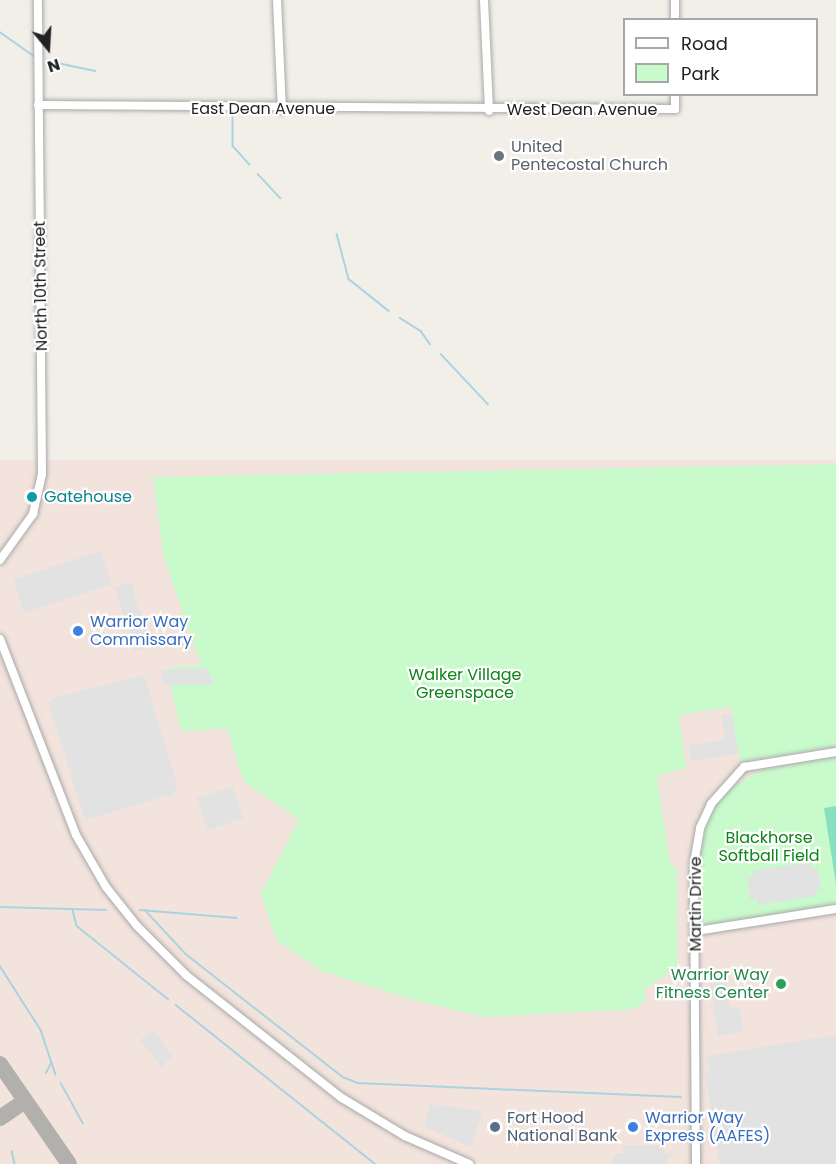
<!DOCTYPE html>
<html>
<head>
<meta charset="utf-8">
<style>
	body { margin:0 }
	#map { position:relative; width:836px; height:1164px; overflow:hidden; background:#f2efe9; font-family:Poppins,sans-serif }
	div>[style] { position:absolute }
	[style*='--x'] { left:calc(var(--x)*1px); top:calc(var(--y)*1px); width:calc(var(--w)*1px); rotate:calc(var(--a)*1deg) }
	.military>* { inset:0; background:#f3e3dd; transform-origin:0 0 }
	.park>* { inset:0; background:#c8facc }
	.pitch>* { inset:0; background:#88e0be }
	.parking>* { inset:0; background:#e2e2e2; transform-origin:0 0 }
	.stream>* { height:1.5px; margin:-0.75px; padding:0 0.75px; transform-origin:0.75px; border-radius:0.75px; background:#aad3df }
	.taxiway>* { height:16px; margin:-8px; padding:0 8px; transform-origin:8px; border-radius:8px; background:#b1b0ac }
	.roads { filter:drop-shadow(0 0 2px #a9a9a9) drop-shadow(0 0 2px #a9a9a9) }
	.minor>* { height:8px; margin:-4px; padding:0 4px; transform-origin:4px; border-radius:4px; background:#fff }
	.dots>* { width:16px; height:16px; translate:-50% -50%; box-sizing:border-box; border:3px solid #fff; border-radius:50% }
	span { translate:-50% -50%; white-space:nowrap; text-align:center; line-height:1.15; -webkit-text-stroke:4.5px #fff; paint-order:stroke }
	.street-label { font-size:16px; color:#222 }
	.worship-label { font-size:16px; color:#5b616d }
	.left { translate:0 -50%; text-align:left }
	.culture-label { font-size:16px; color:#0d838f }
	.shop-label { font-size:16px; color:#366cbe }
	.park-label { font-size:16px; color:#0c8416 }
	.leisure-label { font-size:16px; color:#27864d }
	.right { translate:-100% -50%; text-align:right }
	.service-label { font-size:16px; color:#4e5e75 }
	.legend { position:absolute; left:623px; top:18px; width:195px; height:78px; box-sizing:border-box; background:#fff; border:2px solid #a7a7a7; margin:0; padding:8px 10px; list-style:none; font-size:18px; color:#222 }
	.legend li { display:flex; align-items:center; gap:12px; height:30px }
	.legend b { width:30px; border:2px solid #a7a7a7 }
	.north { position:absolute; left:18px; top:18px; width:60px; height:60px; -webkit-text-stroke:4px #fff; paint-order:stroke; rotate:162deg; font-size:16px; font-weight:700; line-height:24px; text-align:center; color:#222 }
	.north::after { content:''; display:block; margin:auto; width:21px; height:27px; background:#222; clip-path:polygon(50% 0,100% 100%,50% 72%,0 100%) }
</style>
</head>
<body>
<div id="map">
	<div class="military">
		<div style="left:836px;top:460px;width:704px;height:836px;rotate:90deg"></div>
	</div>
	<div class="park">
		<div style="clip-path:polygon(836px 464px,836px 747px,740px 762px,731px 707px,679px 715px,686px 768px,657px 776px,669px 860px,677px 871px,677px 967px,645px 989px,645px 1001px,635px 1009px,484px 1017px,407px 998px,322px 971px,277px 941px,261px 894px,299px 819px,244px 782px,227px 729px,181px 731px,166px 668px,201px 665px,164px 558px,153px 477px)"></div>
		<div style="clip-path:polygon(836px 757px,836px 905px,707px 926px,701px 923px,701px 839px,710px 815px,726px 791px,761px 770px)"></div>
	</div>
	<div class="pitch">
		<div style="clip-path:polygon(836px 806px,836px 884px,824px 808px)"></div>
	</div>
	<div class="parking">
		<div style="left:101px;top:551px;width:35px;height:92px;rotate:72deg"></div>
		<div style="left:131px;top:582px;width:67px;height:17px;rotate:73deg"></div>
		<div style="clip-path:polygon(207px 668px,214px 684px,164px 685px,160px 670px)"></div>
		<div style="clip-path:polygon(144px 675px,177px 785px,174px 794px,85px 820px,48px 703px,53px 698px)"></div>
		<div style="clip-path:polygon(732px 713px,738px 754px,692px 761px,689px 745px,725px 740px,722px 715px)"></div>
		<div style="left:232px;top:786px;width:34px;height:37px;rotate:71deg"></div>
		<div style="clip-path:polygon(811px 862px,812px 868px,817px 867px,821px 889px,816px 890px,816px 896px,758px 905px,757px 899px,750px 900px,747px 878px,753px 877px,753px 871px)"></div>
		<div style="clip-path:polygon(726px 978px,730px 1008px,740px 1007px,743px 1032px,718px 1036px,709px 981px)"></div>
		<div style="clip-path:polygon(154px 1031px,172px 1057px,161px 1067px,140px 1040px)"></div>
		<div style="clip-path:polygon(836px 1035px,836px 1164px,719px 1164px,705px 1073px,710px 1072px,707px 1056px)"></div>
		<div style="clip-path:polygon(430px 1104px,484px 1111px,470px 1147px,424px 1126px)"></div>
		<div style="clip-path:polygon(621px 1145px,661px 1145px,665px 1153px,672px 1153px,665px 1164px,611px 1164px,616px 1153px,625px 1153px)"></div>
	</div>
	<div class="stream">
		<div style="--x:0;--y:32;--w:42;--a:35.2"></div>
		<div style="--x:48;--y:61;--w:48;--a:12"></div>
		<div style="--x:233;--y:117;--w:29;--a:90"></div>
		<div style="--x:233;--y:146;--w:25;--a:48"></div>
		<div style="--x:258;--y:174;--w:33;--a:47"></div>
		<div style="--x:337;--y:234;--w:47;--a:75.1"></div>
		<div style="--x:349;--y:279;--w:51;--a:38.7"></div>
		<div style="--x:400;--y:318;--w:25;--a:32"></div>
		<div style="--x:421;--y:331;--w:16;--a:55"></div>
		<div style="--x:441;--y:354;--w:69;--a:46.8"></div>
		<div style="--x:0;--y:907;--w:106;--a:1.6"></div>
		<div style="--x:73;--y:910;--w:16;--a:76"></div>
		<div style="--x:77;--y:926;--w:117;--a:38.7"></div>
		<div style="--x:140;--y:910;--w:97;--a:4.7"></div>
		<div style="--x:145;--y:910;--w:60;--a:47"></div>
		<div style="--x:186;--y:954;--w:199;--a:38.1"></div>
		<div style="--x:343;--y:1077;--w:16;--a:22"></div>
		<div style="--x:358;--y:1083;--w:323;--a:2.5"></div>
		<div style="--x:0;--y:966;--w:76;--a:57.4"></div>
		<div style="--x:41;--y:1030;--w:47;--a:71.6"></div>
		<div style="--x:176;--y:1005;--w:255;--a:38.6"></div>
		<div style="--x:46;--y:1073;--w:11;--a:-63"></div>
		<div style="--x:61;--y:1083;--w:46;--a:61.2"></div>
		<div style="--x:12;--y:1151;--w:13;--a:77"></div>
	</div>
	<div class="taxiway">
		<div style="--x:0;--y:1064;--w:121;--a:55.4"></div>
		<div style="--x:0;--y:1118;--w:30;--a:-34"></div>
	</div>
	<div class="roads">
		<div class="minor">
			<div style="--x:277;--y:0;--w:110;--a:87.4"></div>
			<div style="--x:484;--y:0;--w:111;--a:87.4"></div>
			<div style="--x:675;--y:20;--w:20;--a:-90"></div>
			<div style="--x:38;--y:105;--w:637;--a:0.36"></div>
			<div style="--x:675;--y:109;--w:15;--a:-90"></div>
			<div style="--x:0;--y:560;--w:57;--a:-54.3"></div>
			<div style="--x:33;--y:514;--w:41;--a:-77.3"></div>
			<div style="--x:42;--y:474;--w:474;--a:-90.5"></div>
			<div style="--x:0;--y:639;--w:210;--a:68.8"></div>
			<div style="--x:76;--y:835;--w:60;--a:60"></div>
			<div style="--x:106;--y:887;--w:50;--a:51.5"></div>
			<div style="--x:137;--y:926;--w:69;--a:45"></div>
			<div style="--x:186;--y:975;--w:199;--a:38.3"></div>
			<div style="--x:342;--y:1098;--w:74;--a:31.1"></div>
			<div style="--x:405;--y:1136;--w:70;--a:23.6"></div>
			<div style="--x:697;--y:931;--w:141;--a:-9"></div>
			<div style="--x:696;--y:1164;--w:301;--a:-90.4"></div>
			<div style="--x:694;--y:863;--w:36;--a:-80"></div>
			<div style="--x:700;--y:828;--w:26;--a:-65"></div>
			<div style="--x:711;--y:804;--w:50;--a:-48.3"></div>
			<div style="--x:744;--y:767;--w:93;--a:-9.3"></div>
		</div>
	</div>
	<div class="dots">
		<div style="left:499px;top:156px;background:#6b7280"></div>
		<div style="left:32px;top:497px;background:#0f9aa8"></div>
		<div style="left:78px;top:631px;background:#3f7fe0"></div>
		<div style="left:781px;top:984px;background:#2e9e5b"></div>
		<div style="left:495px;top:1127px;background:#5c6f8a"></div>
		<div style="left:633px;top:1127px;background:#3f7fe0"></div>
	</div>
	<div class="street-label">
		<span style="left:263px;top:109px">East Dean Avenue</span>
		<span style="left:582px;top:110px">West Dean Avenue</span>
		<span style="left:41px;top:286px;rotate:-91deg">North 10th Street</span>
		<span style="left:696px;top:904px;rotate:-90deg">Martin Drive</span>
	</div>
	<div class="worship-label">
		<span class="left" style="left:511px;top:156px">United<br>Pentecostal Church</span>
	</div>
	<div class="culture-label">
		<span class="left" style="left:44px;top:497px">Gatehouse</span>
	</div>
	<div class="shop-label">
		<span class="left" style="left:90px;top:631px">Warrior Way<br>Commissary</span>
		<span class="left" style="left:645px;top:1127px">Warrior Way<br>Express (AAFES)</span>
	</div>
	<div class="park-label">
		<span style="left:465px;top:684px">Walker Village<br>Greenspace</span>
		<span style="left:769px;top:847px">Blackhorse<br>Softball Field</span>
	</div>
	<div class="leisure-label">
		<span class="right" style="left:769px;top:984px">Warrior Way<br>Fitness Center</span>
	</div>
	<div class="service-label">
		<span class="left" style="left:507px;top:1127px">Fort Hood<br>National Bank</span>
	</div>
	<ul class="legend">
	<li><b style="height:8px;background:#fff"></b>Road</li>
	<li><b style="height:16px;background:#c8facc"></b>Park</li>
	</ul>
	<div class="north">N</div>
</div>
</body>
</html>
